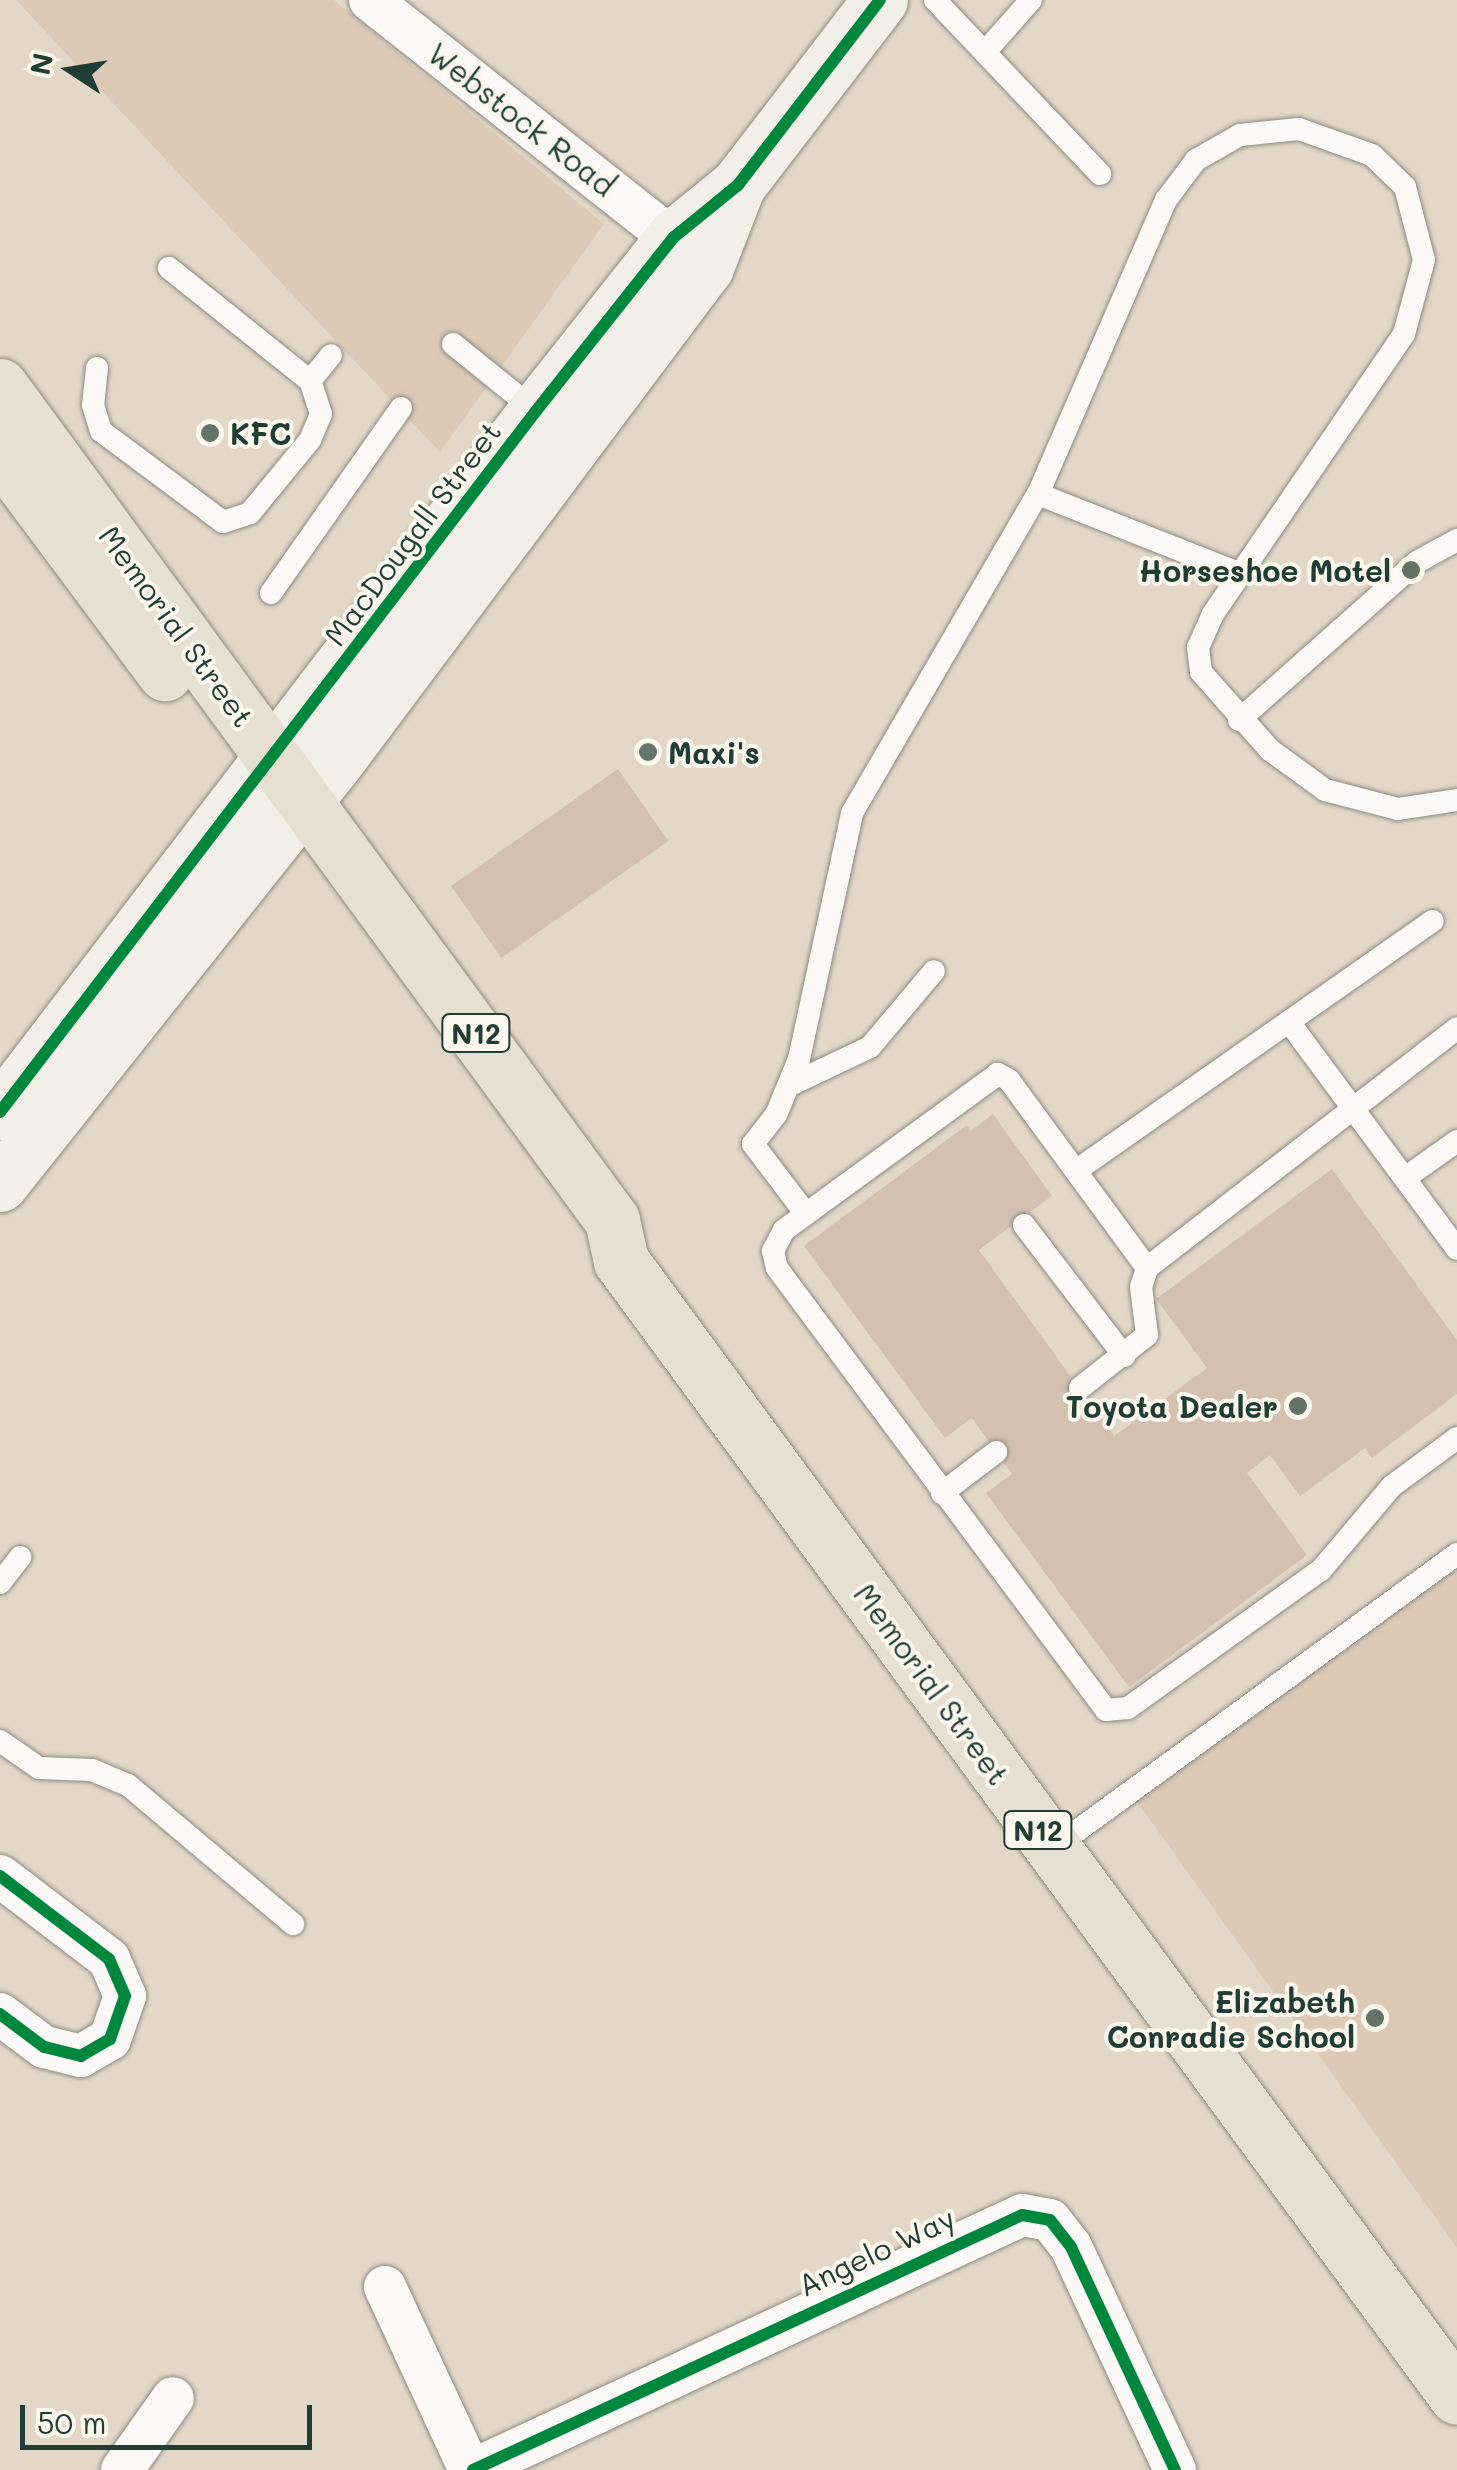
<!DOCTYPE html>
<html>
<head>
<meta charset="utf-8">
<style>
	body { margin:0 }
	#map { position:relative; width:1457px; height:2470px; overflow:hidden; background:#e3d8c7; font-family:Mali,sans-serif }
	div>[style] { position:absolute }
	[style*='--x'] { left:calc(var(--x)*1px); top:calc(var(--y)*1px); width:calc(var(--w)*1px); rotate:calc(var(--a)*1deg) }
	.built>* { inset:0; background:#dccab7 }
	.building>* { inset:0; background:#d3c0b1; transform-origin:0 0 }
	.roads { filter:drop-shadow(0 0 2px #8c8c82) drop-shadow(0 0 2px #8c8c82) }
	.lane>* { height:22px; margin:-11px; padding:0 11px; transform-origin:11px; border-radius:11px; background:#fbf9f7 }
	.street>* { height:42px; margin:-21px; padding:0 21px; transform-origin:21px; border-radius:21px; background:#fbf9f7 }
	.secondary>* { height:55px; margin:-27.5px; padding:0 27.5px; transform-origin:27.5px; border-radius:27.5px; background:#f2efe8 }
	.highway>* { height:55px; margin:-27.5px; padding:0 27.5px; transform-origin:27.5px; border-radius:27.5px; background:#e6e0d2 }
	.cycleway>* { height:12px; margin:-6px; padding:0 6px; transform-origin:6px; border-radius:6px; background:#00873e }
	.dots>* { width:28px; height:28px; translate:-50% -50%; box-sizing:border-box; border:5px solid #fbf7ec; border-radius:50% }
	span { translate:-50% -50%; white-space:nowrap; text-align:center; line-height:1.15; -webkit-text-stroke:8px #fbf7ec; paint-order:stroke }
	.shield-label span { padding:2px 8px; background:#fbf7ec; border:2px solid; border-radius:8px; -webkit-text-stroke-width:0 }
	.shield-label { font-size:28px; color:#1f3d34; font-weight:700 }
	.street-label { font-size:30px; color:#1f3d34 }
	.poi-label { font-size:30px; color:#1f3d34; font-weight:700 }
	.left { translate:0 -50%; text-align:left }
	.right { translate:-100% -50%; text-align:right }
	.north { position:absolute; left:20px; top:20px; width:100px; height:100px; -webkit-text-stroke:8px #fbf7ec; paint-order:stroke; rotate:282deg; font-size:28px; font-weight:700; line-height:40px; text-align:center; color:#1f3d34 }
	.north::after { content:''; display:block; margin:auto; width:35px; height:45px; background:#1f3d34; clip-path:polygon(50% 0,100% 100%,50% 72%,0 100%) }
	.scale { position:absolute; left:20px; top:2405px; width:292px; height:45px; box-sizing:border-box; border:5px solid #1f3d34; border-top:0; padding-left:12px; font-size:30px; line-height:35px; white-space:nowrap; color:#1f3d34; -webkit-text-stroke:8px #fbf7ec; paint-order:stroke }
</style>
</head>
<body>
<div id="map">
	<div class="built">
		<div style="clip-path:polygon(16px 0,334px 0,604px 224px,440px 452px)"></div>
		<div style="clip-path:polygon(1457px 1548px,1457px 2248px,1127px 1788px)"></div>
	</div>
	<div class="building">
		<div style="left:618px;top:769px;width:88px;height:204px;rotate:55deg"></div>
		<div style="clip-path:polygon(993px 1114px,1052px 1196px,979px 1250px,1114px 1436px,1207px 1368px,1156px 1299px,1332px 1169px,1457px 1340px,1457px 1394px,1372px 1458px,1365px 1448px,1300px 1496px,1270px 1455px,1247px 1473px,1307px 1555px,1129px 1687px,986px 1493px,1012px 1474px,972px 1418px,945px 1438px,804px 1246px,967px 1125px,971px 1131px)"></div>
	</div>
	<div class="roads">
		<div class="lane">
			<div style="--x:935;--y:0;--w:240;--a:46.5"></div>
			<div style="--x:985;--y:52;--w:69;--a:-48.5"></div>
			<div style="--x:453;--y:344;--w:107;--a:38.9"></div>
			<div style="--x:97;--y:368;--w:37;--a:96"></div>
			<div style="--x:93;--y:405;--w:27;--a:73"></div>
			<div style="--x:101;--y:431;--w:152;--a:36.7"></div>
			<div style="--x:223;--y:522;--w:28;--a:-18"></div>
			<div style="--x:250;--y:513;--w:94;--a:-50.6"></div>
			<div style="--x:310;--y:440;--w:28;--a:-67"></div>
			<div style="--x:321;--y:414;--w:35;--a:-108"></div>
			<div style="--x:310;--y:381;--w:181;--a:-141.3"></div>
			<div style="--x:310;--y:381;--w:33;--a:-51"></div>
			<div style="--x:1038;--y:494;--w:218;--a:21.5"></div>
			<div style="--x:271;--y:593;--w:226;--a:-54.9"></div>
			<div style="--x:1239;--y:720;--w:238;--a:-41.6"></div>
			<div style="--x:1417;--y:562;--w:46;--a:-28.8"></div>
			<div style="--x:1289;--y:1022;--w:282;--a:53.5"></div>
			<div style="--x:790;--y:1085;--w:89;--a:-25.4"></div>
			<div style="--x:870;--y:1047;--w:99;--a:-49.9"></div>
			<div style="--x:1077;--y:1170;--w:434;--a:-35"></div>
			<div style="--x:1405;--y:1178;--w:64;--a:-35.4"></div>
			<div style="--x:806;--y:1214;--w:88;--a:-127.1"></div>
			<div style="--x:753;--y:1144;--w:37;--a:-52"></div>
			<div style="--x:776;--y:1115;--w:61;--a:-67.7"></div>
			<div style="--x:799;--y:1059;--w:252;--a:-77.8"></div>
			<div style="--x:852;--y:813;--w:369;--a:-59.8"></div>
			<div style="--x:1038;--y:494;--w:321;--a:-66.5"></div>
			<div style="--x:1166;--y:200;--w:50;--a:-53.1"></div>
			<div style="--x:1196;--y:160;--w:51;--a:-29.6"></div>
			<div style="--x:1240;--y:135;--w:59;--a:-5.8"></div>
			<div style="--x:1299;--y:129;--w:77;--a:19.6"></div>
			<div style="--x:1372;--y:155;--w:46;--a:44.1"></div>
			<div style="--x:1405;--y:187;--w:75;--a:75.4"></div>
			<div style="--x:1424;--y:260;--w:77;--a:105.1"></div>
			<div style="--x:1404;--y:334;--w:339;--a:124.3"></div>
			<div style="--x:1213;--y:614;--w:36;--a:114"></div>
			<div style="--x:1198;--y:647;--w:25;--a:83"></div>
			<div style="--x:1201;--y:672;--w:104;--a:48.5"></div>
			<div style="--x:1270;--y:750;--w:68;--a:36"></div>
			<div style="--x:1325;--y:790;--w:75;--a:14.6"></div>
			<div style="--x:1398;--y:809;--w:60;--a:-8.7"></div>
			<div style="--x:1024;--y:1225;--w:165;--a:52.6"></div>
			<div style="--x:1147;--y:1268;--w:233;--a:-126.3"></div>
			<div style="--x:1009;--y:1080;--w:13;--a:-151"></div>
			<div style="--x:998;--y:1074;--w:265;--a:143.9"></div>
			<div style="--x:784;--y:1230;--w:24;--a:118"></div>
			<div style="--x:773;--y:1251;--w:17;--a:77"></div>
			<div style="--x:777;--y:1268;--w:551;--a:53.34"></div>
			<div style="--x:1106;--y:1710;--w:22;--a:-5"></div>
			<div style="--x:1128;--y:1708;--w:237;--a:-35.6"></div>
			<div style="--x:1321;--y:1570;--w:110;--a:-49.8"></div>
			<div style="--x:1392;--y:1486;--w:81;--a:-36.4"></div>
			<div style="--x:1080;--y:1388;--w:85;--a:-38.3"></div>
			<div style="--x:1147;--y:1335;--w:48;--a:-97.1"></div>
			<div style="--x:1141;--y:1287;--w:20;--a:-72"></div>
			<div style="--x:1147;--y:1268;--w:392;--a:-37.7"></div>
			<div style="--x:942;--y:1493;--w:68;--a:-37.2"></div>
			<div style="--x:0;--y:1583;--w:33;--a:-52"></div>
			<div style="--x:0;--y:1741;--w:47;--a:34.7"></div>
			<div style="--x:39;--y:1768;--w:53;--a:2.2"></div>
			<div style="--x:92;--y:1770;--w:39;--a:23"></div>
			<div style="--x:128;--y:1785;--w:216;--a:40.1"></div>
			<div style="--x:1052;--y:1849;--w:501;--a:-36.07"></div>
		</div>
		<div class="street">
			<div style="--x:370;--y:0;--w:414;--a:38.3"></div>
			<div style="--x:0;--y:1876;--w:137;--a:37.3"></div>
			<div style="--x:109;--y:1959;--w:40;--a:66.6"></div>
			<div style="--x:125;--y:1996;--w:46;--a:109.2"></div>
			<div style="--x:110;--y:2039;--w:34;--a:150"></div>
			<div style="--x:81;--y:2056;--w:38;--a:-166"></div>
			<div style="--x:44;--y:2047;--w:55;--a:-143.1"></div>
			<div style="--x:385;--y:2287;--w:202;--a:65.1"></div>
			<div style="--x:122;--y:2470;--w:88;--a:-54.7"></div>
			<div style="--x:473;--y:2470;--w:605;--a:-24.91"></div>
			<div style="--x:1022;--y:2215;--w:28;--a:10"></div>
			<div style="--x:1050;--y:2220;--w:34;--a:52"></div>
			<div style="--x:1071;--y:2247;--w:246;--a:65"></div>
		</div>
		<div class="secondary">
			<div style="--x:0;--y:1112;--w:882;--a:-52.6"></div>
			<div style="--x:536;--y:411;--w:222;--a:-51.6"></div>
			<div style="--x:674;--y:237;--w:82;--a:-39.1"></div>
			<div style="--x:738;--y:185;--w:233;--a:-52.5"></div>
			<div style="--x:0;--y:1184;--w:537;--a:-51.51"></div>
			<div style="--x:334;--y:764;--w:621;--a:-53.19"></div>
			<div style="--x:706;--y:267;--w:86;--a:-68.8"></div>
		</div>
		<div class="highway">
			<div style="--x:0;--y:386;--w:1034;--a:53.73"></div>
			<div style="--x:612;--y:1220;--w:42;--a:77.6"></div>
			<div style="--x:621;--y:1261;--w:1410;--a:53.65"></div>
			<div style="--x:0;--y:452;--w:276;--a:53.3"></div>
		</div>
	</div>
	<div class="cycleway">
		<div style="--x:0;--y:1112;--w:882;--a:-52.6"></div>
		<div style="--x:536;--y:411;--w:222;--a:-51.6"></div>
		<div style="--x:674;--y:237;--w:82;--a:-39.1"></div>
		<div style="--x:738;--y:185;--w:233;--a:-52.5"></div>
		<div style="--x:0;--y:1876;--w:137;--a:37.3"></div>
		<div style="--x:109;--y:1959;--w:40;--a:66.6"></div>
		<div style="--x:125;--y:1996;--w:46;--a:109.2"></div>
		<div style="--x:110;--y:2039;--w:34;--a:150"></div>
		<div style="--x:81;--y:2056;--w:38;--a:-166"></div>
		<div style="--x:44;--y:2047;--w:55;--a:-143.1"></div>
		<div style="--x:473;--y:2470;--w:605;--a:-24.91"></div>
		<div style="--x:1022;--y:2215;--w:28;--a:10"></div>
		<div style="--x:1050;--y:2220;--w:34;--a:52"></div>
		<div style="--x:1071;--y:2247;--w:246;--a:65"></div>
	</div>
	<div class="dots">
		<div style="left:210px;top:433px;background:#647367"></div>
		<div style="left:1411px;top:570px;background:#647367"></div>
		<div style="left:648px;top:752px;background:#647367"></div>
		<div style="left:1298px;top:1406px;background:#647367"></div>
		<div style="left:1375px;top:2018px;background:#647367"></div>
	</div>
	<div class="shield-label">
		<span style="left:476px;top:1033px">N12</span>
		<span style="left:1038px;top:1830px">N12</span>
	</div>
	<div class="street-label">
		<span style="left:522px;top:119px;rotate:38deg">Webstock Road</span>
		<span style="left:412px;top:533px;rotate:-53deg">MacDougall Street</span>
		<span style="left:177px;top:626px;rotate:54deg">Memorial Street</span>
		<span style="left:932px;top:1684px;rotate:54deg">Memorial Street</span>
		<span style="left:876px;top:2251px;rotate:-25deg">Angelo Way</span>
	</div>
	<div class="poi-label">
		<span class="left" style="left:230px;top:433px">KFC</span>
		<span class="right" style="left:1391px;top:570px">Horseshoe Motel</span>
		<span class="left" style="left:668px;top:752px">Maxi's</span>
		<span class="right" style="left:1278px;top:1406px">Toyota Dealer</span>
		<span class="right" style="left:1355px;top:2018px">Elizabeth<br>Conradie School</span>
	</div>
	<div class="north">N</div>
	<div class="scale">50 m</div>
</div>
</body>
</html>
